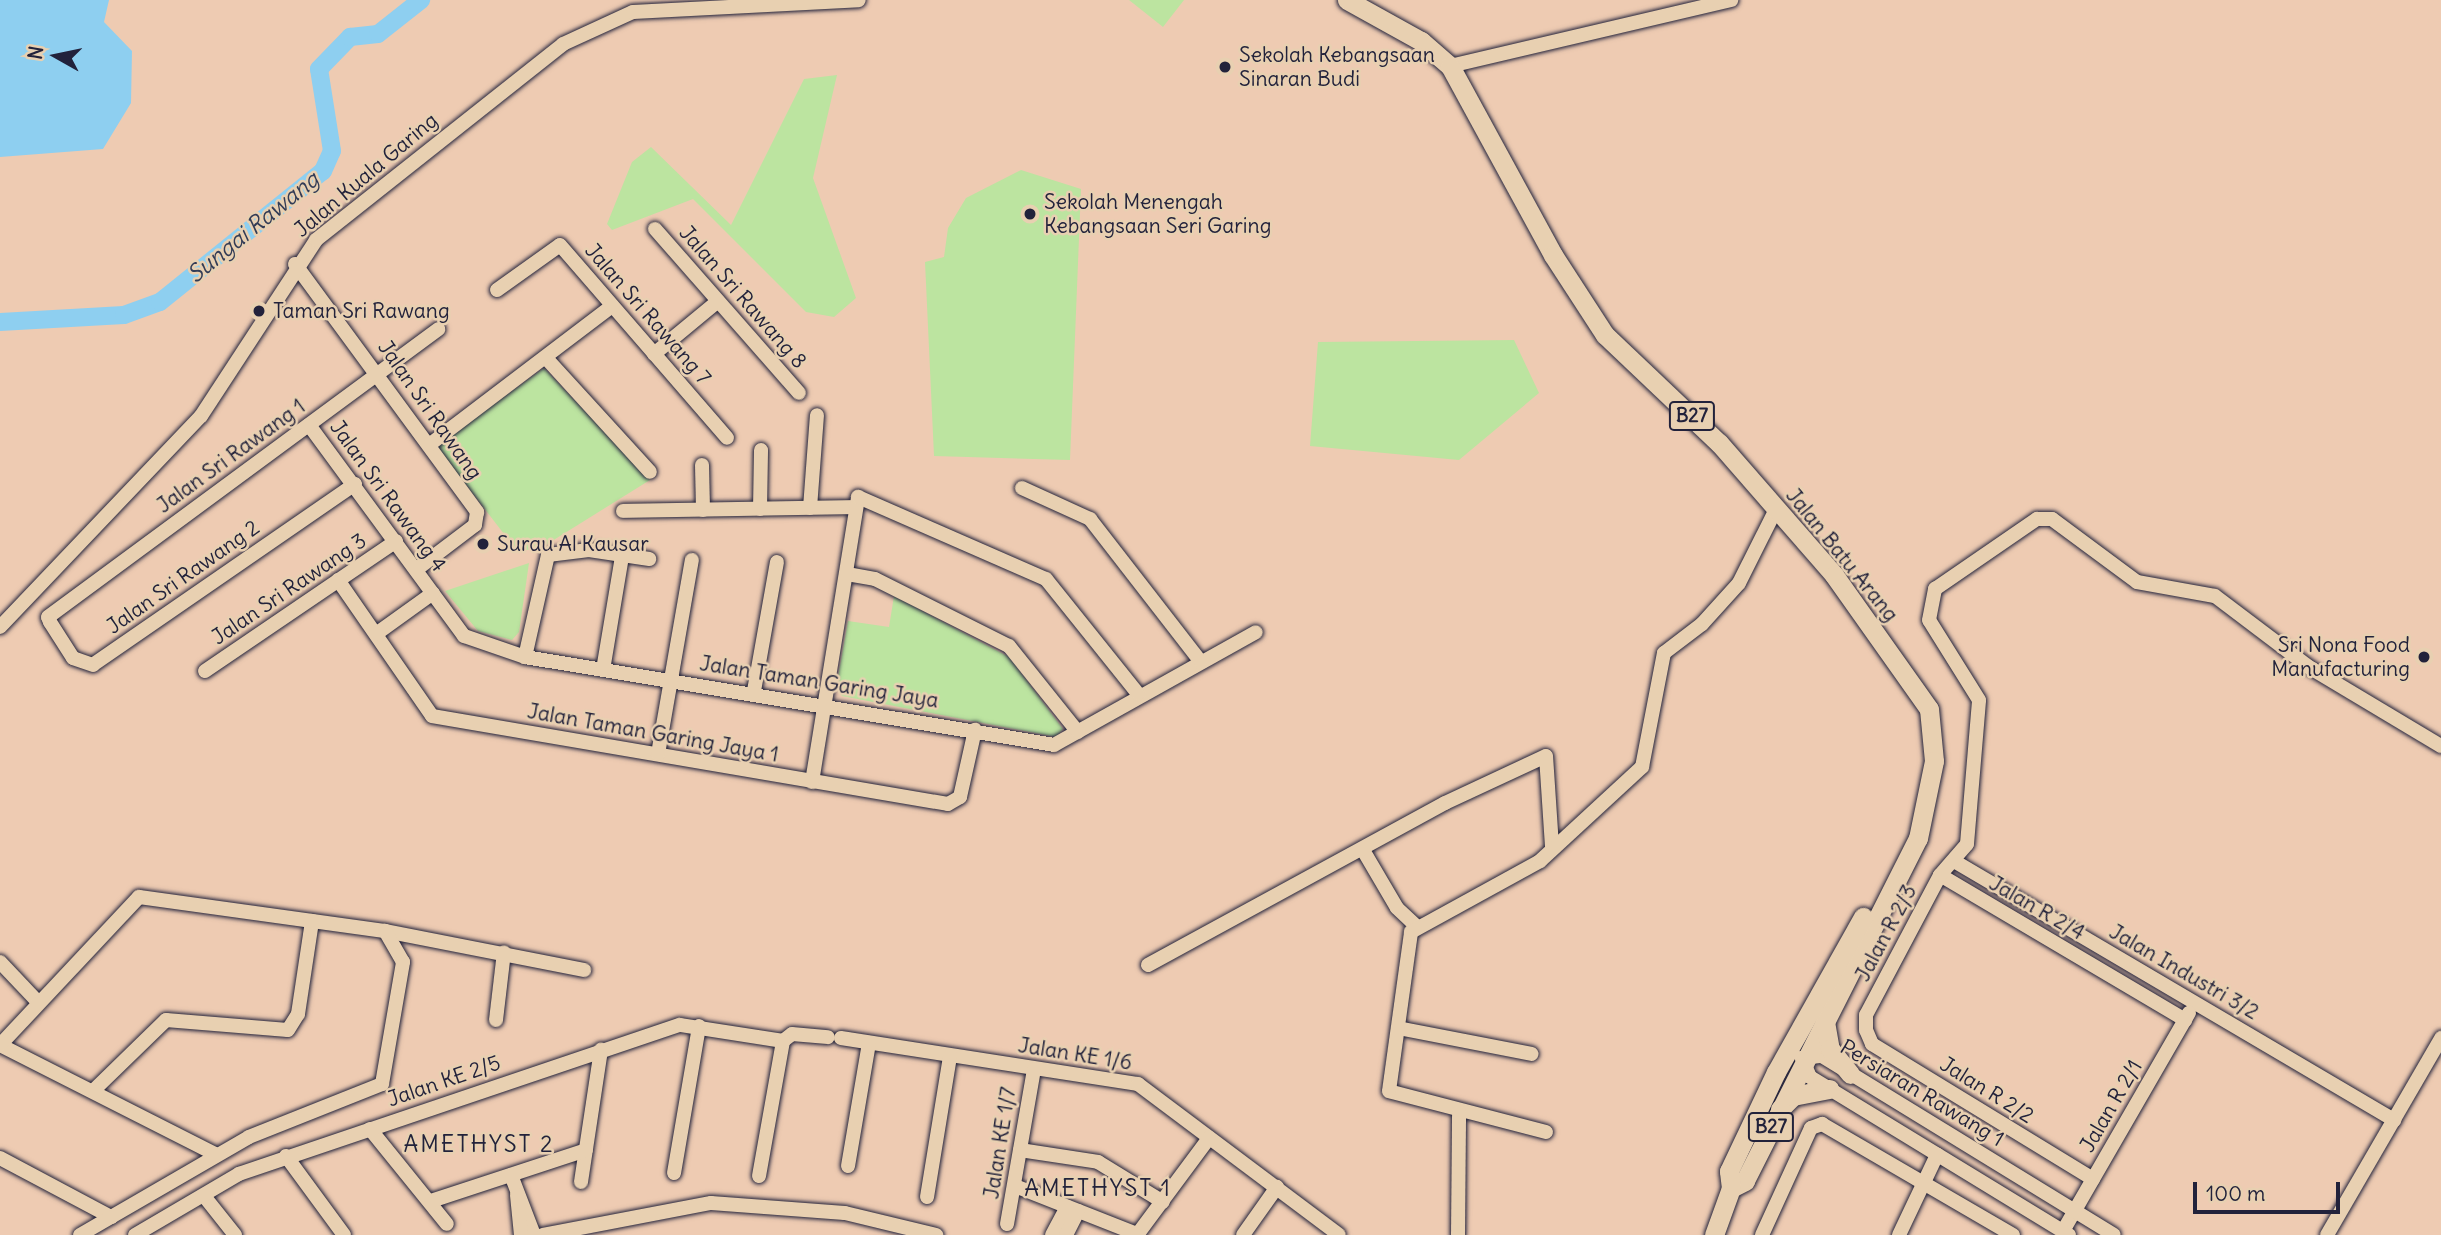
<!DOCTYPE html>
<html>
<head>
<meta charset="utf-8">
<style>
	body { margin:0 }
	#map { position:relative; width:2441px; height:1235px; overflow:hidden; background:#eecbb2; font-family:Delius,sans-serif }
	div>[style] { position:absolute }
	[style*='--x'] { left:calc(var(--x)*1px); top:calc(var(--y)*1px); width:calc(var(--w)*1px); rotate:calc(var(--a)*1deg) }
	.green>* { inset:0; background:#bce4a0 }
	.water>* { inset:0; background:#8ecff0 }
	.river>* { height:18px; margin:-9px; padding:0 9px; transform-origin:9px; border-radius:9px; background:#8ecff0 }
	.roads { filter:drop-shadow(0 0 2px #22223b) drop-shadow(0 0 2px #22223b) }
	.minor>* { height:14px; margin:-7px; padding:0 7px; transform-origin:7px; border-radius:7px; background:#e8d0b1 }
	.major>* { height:19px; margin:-9.5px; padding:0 9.5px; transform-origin:9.5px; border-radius:9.5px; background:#e8d0b1 }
	.dots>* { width:19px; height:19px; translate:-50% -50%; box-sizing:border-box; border:4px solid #e8d0b1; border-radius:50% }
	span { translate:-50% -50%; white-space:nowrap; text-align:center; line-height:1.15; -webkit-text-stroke:5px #e8d0b1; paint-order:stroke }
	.shield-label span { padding:2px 5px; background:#e8d0b1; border:2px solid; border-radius:5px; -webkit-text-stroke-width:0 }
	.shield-label { font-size:19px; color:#22223b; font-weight:700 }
	.poi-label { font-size:21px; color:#22223b }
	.left { translate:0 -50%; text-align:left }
	.right { translate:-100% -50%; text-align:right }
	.street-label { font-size:21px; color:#22223b }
	.water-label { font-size:23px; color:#323c56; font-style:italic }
	.neighbourhood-label { font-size:23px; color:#22223b; letter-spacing:2px }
	.north { position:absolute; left:21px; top:21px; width:70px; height:70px; -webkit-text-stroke:5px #e8d0b1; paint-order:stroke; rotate:279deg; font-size:19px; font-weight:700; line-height:28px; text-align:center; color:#22223b }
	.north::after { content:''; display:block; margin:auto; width:24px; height:32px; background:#22223b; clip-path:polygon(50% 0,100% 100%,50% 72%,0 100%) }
	.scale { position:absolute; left:2193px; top:1182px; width:147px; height:32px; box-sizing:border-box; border:4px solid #22223b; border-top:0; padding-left:9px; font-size:21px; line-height:24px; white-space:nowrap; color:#22223b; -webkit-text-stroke:5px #e8d0b1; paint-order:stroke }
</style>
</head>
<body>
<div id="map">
	<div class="green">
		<div style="clip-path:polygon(1129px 0,1184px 0,1163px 27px)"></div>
		<div style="clip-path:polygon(837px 75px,813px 178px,856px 298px,834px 317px,806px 312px,693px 199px,612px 230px,607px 224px,632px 162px,651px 147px,731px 225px,804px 79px)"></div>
		<div style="clip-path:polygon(1021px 170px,1081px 189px,1070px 460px,934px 456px,925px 262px,944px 257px,948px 228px,966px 198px)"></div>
		<div style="clip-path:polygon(1514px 340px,1539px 393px,1459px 460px,1310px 446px,1318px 342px)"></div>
		<div style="clip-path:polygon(544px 368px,650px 480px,544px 546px,518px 552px,436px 446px)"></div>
		<div style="clip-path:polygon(529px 563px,519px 632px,512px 640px,478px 631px,445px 591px)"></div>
		<div style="clip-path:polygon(894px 596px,1009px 657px,1063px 729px,1056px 737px,842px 696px,836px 688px,848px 621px,889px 627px)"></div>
	</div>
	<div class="water">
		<div style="clip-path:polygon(0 0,109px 0,104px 22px,132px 51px,131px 103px,103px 149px,0 157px)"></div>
	</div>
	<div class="river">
		<div style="--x:0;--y:322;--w:124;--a:-3.2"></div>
		<div style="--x:124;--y:315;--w:38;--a:-20"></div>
		<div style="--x:160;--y:302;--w:209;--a:-38.8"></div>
		<div style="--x:323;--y:171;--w:22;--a:-66"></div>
		<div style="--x:332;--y:151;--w:83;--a:-99"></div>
		<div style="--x:319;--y:69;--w:45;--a:-45.9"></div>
		<div style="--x:350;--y:37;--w:28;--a:-6"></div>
		<div style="--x:378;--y:34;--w:55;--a:-38.3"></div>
	</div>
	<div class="roads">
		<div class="minor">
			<div style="--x:1450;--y:66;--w:289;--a:-13.2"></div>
			<div style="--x:655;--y:229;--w:218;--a:48.7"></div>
			<div style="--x:295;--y:264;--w:308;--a:53.7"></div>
			<div style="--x:477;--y:512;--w:13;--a:99"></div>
			<div style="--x:475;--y:525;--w:73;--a:142.8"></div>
			<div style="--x:497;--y:290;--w:77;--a:-35.5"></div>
			<div style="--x:560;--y:245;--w:255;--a:49.1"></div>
			<div style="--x:654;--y:354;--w:83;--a:-39.6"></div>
			<div style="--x:546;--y:358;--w:154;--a:47.6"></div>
			<div style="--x:309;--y:425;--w:262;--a:53.7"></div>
			<div style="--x:464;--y:636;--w:65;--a:19"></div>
			<div style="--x:525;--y:657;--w:536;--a:9.44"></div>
			<div style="--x:1054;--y:745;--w:231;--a:-29.2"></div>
			<div style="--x:429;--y:445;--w:230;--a:-37.2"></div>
			<div style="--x:702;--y:465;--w:45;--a:88.7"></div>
			<div style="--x:355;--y:484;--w:318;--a:145.4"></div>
			<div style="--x:93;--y:665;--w:21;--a:-161"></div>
			<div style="--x:73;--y:658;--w:43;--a:-122.6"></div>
			<div style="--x:50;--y:622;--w:5;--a:-112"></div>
			<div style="--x:48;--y:617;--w:485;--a:-36.4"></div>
			<div style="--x:1022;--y:488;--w:75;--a:24.5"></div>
			<div style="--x:1090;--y:519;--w:180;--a:52.2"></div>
			<div style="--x:810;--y:508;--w:93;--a:-85.7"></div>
			<div style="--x:760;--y:509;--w:59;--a:-89"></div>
			<div style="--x:623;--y:511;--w:229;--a:-1"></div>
			<div style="--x:847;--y:574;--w:28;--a:10"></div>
			<div style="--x:875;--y:579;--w:150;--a:26.6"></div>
			<div style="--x:1009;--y:646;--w:110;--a:51.3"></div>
			<div style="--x:338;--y:580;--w:165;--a:55.3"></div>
			<div style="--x:432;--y:716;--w:523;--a:9.68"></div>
			<div style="--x:948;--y:804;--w:14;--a:-30"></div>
			<div style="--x:960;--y:797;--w:69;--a:-77.4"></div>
			<div style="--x:0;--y:627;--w:291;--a:-46.4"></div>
			<div style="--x:201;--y:416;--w:210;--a:-56.8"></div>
			<div style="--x:316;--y:240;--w:315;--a:-38.4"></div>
			<div style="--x:563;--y:44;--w:77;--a:-24.6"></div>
			<div style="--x:633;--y:12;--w:226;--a:-3"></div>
			<div style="--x:376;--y:634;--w:70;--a:-35.7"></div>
			<div style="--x:525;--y:657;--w:105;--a:-77.3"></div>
			<div style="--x:548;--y:555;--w:41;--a:-7"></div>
			<div style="--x:589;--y:550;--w:61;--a:8.5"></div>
			<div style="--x:603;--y:670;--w:116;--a:-80.5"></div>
			<div style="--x:205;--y:671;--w:231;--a:-34.2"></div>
			<div style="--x:754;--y:691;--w:131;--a:-79.9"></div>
			<div style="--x:658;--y:754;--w:197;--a:-80.1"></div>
			<div style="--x:812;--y:782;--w:289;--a:-80.8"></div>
			<div style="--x:858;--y:497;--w:205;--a:23.6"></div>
			<div style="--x:1046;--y:579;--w:147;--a:51.3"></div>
			<div style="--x:1363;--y:850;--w:67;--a:59.6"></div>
			<div style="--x:1397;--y:908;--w:25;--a:43"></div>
			<div style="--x:1954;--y:861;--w:511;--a:30.48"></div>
			<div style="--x:1940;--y:875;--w:285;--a:30.6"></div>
			<div style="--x:0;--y:962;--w:55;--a:46.5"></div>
			<div style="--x:1148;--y:965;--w:338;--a:-28.6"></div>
			<div style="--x:1445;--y:803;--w:111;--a:-25"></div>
			<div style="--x:1546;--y:756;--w:91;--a:86.2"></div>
			<div style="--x:496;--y:1020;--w:68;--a:-83.3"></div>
			<div style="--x:1398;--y:1028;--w:136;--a:11"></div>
			<div style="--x:841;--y:1038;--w:301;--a:8.8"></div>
			<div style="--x:1138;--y:1084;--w:251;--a:36.9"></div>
			<div style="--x:783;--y:1041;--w:11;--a:-38"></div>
			<div style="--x:792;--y:1034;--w:36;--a:5"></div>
			<div style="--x:93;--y:1091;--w:102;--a:-44.2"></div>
			<div style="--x:166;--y:1020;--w:122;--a:4.7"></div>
			<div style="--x:288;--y:1030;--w:19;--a:-58"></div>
			<div style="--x:298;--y:1014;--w:94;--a:-81.4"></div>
			<div style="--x:370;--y:1129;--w:122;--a:51"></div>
			<div style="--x:1546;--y:1132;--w:162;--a:-165.4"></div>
			<div style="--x:1389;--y:1091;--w:161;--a:-82.1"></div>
			<div style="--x:1411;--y:932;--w:147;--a:-28.8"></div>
			<div style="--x:1540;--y:861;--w:139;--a:-42.7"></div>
			<div style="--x:1642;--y:767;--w:116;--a:-79.1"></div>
			<div style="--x:1664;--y:653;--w:48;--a:-37.3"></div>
			<div style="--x:1702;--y:624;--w:55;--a:-47.9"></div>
			<div style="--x:1739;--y:583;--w:83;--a:-63.4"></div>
			<div style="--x:1020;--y:1150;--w:79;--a:8.7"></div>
			<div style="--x:1098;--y:1162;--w:76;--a:31.6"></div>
			<div style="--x:215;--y:1154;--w:241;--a:-153.1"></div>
			<div style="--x:0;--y:1045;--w:203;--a:-46.8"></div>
			<div style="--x:139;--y:897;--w:248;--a:7.9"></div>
			<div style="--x:385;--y:931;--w:203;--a:11.1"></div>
			<div style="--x:286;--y:1156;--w:98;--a:53.7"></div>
			<div style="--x:0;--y:1158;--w:126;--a:28"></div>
			<div style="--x:848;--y:1166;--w:125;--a:-80.3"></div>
			<div style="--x:674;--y:1173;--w:149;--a:-80.3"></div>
			<div style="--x:511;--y:1175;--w:64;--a:69"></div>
			<div style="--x:759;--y:1176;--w:137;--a:-79.9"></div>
			<div style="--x:2093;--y:1179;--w:259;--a:-148.6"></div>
			<div style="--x:1872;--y:1044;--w:15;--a:-113"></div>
			<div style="--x:1866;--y:1030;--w:15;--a:-90"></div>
			<div style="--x:1866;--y:1015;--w:158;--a:-62.1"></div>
			<div style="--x:1940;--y:875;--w:41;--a:-48.9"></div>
			<div style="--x:1967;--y:844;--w:144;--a:-85.2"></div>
			<div style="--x:1979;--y:700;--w:94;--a:-122"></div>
			<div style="--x:1929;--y:620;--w:32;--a:-79"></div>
			<div style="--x:1935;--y:589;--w:124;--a:-34.5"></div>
			<div style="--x:2037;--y:519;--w:15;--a:0"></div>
			<div style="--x:2052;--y:519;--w:106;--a:36.5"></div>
			<div style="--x:2137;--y:582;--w:79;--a:10.2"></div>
			<div style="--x:2215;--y:596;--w:118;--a:37.1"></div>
			<div style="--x:2309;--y:667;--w:154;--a:30.9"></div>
			<div style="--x:581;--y:1182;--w:134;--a:-81.4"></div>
			<div style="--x:1015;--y:1186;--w:131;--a:21.5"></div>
			<div style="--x:517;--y:1195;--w:40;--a:84.3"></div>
			<div style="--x:204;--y:1196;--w:50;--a:51.5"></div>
			<div style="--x:927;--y:1197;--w:143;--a:-80.7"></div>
			<div style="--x:431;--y:1201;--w:163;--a:-18.2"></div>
			<div style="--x:1007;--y:1224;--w:157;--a:-80.1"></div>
			<div style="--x:2063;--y:1231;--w:252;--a:-60"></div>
			<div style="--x:80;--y:1235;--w:195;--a:-30.1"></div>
			<div style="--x:249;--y:1137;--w:143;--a:-21.7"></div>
			<div style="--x:382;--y:1084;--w:124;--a:-80.2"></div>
			<div style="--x:403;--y:962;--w:36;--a:-120"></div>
			<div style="--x:135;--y:1235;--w:121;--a:-30.4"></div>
			<div style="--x:239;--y:1174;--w:465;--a:-18.7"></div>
			<div style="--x:680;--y:1025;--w:104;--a:8.8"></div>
			<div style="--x:543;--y:1235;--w:171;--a:-10.8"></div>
			<div style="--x:711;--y:1203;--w:134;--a:4.3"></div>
			<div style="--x:845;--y:1213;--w:94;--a:13.6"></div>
			<div style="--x:1052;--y:1235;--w:32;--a:-62"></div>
			<div style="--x:1066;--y:1235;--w:27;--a:-63"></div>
			<div style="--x:1137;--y:1235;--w:121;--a:-53.4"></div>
			<div style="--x:1243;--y:1235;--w:59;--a:-54.7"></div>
			<div style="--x:1458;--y:1235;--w:122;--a:-89.5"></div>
			<div style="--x:1762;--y:1235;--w:118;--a:-65.4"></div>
			<div style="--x:1811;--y:1128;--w:12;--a:-20"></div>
			<div style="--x:1822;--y:1124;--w:221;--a:30.2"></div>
			<div style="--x:1899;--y:1235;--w:89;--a:-64.6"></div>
			<div style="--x:2069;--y:1235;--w:303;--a:-148.6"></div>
			<div style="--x:1810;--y:1077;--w:21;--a:-113"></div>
			<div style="--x:1802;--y:1058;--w:20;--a:-6"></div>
			<div style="--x:1822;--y:1056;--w:342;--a:31.5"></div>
			<div style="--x:2327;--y:1235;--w:228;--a:-59.9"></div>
		</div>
		<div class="major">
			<div style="--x:1347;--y:0;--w:85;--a:29"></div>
			<div style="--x:1421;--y:41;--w:38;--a:41"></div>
			<div style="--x:1450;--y:66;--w:215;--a:61.4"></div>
			<div style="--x:1553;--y:255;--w:95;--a:57"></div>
			<div style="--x:1605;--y:335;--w:157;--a:43.5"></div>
			<div style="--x:1719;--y:443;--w:175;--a:48.9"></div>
			<div style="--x:1834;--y:575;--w:164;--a:54.7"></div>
			<div style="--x:1929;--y:709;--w:52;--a:84.5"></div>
			<div style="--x:1934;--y:761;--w:79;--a:101.7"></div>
			<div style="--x:1918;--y:838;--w:384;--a:116.8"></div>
			<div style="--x:1745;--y:1181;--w:16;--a:153"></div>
			<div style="--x:1731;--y:1188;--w:50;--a:109.9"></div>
			<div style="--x:1824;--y:1016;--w:34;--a:80"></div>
			<div style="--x:1830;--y:1049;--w:32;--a:51"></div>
			<div style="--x:1780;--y:1109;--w:18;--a:-45"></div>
			<div style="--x:1793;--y:1096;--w:37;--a:-11"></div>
			<div style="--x:1731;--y:1188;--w:17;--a:-97"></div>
			<div style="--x:1729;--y:1171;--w:110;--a:-64.6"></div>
			<div style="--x:1776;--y:1072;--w:178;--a:-60.7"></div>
		</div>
	</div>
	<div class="dots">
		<div style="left:1225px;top:67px;background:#22223b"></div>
		<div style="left:1030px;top:214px;background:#22223b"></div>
		<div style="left:259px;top:311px;background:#22223b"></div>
		<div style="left:483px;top:544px;background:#22223b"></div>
		<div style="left:2424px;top:657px;background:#22223b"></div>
	</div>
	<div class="shield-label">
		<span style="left:1692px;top:416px">B27</span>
		<span style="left:1771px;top:1127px">B27</span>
	</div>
	<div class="poi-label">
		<span class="left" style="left:1239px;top:67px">Sekolah Kebangsaan<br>Sinaran Budi</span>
		<span class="left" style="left:1044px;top:214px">Sekolah Menengah<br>Kebangsaan Seri Garing</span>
		<span class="left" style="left:273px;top:311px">Taman Sri Rawang</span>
		<span class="left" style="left:497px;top:544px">Surau Al Kausar</span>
		<span class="right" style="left:2410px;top:657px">Sri Nona Food<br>Manufacturing</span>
	</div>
	<div class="street-label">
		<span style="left:366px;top:175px;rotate:-40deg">Jalan Kuala Garing</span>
		<span style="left:743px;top:297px;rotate:49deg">Jalan Sri Rawang 8</span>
		<span style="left:648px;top:314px;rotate:49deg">Jalan Sri Rawang 7</span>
		<span style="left:430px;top:410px;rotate:55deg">Jalan Sri Rawang</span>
		<span style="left:231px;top:456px;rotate:-36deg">Jalan Sri Rawang 1</span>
		<span style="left:388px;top:496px;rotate:54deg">Jalan Sri Rawang 4</span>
		<span style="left:1842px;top:555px;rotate:51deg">Jalan Batu Arang</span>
		<span style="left:183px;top:577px;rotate:-35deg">Jalan Sri Rawang 2</span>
		<span style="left:289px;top:589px;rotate:-34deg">Jalan Sri Rawang 3</span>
		<span style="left:819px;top:682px;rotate:9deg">Jalan Taman Garing Jaya</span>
		<span style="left:653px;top:733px;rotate:10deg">Jalan Taman Garing Jaya 1</span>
		<span style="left:2037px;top:908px;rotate:30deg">Jalan R 2/4</span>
		<span style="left:1886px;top:933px;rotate:-62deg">Jalan R 2/3</span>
		<span style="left:2184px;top:972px;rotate:30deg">Jalan Industri 3/2</span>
		<span style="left:1075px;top:1054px;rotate:9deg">Jalan KE 1/6</span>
		<span style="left:444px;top:1081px;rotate:-19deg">Jalan KE 2/5</span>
		<span style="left:1987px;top:1090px;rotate:32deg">Jalan R 2/2</span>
		<span style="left:1922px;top:1093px;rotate:31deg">Persiaran Rawang 1</span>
		<span style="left:2111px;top:1106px;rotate:-60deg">Jalan R 2/1</span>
		<span style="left:1000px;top:1143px;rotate:-81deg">Jalan KE 1/7</span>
	</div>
	<div class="water-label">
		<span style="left:253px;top:227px;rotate:-39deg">Sungai Rawang</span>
	</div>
	<div class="neighbourhood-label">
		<span style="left:479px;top:1144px">AMETHYST 2</span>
		<span style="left:1098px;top:1188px">AMETHYST 1</span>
	</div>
	<div class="north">N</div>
	<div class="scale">100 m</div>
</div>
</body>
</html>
